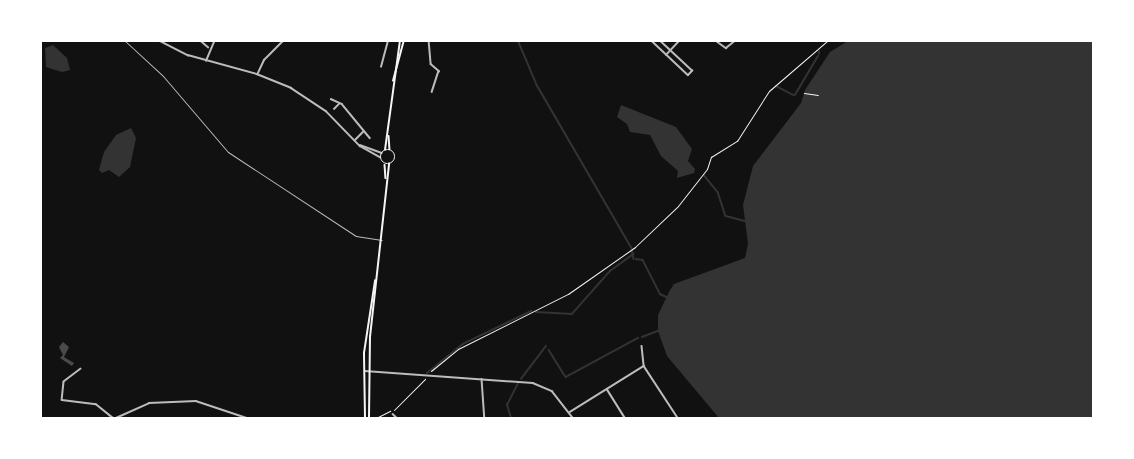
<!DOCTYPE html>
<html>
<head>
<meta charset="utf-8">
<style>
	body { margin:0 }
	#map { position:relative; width:1134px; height:459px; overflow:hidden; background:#111; font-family:"DejaVu Sans",sans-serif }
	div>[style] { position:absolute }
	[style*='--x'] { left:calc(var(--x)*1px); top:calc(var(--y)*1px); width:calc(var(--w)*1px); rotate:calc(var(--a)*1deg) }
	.water>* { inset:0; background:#333 }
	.stream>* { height:1.5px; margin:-0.75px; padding:0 0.75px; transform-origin:0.75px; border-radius:0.75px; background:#333 }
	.building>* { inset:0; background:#4a4a4a }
	.path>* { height:1px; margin:-0.5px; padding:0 0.5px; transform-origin:0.5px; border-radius:0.5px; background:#f5f5f5 }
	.service>* { height:1px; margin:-0.5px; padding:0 0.5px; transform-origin:0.5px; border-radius:0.5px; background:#bcbcbc }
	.minor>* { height:1.5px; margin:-0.75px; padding:0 0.75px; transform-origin:0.75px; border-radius:0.75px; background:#bcbcbc }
	.tertiary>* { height:1.5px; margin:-0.75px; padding:0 0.75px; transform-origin:0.75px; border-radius:0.75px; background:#bcbcbc }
	.secondary>* { height:1.5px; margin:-0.75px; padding:0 0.75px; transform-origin:0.75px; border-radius:0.75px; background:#f5f5f5 }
	.secondary>.ring { margin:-0.75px; padding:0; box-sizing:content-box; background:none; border:1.5px solid #f5f5f5; border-radius:50% }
	span { translate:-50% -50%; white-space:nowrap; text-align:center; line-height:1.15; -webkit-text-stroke:4.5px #fff; paint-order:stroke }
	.frame { position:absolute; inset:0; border:42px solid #fff; pointer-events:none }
</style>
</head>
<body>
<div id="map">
	<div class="water">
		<div style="clip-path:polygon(848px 41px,1093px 41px,1093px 418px,719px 418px,667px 356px,658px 331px,658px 315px,670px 290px,674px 284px,745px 258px,748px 244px,743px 205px,753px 166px,801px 103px,805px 90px,830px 52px)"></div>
		<div style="clip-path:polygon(53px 45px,67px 58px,70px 70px,62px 72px,46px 67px,45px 48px)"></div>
		<div style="clip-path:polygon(621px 105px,676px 127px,692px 149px,688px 161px,695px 169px,694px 173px,677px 178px,678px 171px,661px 156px,650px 135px,630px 132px,627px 124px,617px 117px)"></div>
		<div style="clip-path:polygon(131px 128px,136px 138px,130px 167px,119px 177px,109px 170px,102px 173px,99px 170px,104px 152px,116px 135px)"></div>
	</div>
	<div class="stream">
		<div style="--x:518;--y:40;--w:49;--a:67.1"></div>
		<div style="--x:537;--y:85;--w:189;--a:59.8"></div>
		<div style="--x:819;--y:54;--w:2;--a:-90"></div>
		<div style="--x:776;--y:86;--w:20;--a:27"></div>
		<div style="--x:795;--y:95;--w:45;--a:-59.5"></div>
		<div style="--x:704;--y:175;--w:22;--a:51"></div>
		<div style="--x:718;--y:192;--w:25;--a:72"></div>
		<div style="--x:726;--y:216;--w:20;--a:15"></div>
		<div style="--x:632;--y:250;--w:9;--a:77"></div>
		<div style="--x:636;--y:259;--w:7;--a:8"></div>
		<div style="--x:643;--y:260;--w:38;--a:63"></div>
		<div style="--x:660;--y:294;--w:10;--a:24"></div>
		<div style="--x:536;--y:312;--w:36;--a:3"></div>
		<div style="--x:572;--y:314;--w:57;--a:-48.5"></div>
		<div style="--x:610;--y:271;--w:29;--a:-36"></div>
		<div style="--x:642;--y:337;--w:17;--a:-21"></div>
		<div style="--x:549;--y:350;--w:32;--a:58"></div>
		<div style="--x:566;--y:377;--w:82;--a:-28.4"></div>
		<div style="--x:427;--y:373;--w:46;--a:-38.9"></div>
		<div style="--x:463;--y:344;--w:76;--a:-25.9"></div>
		<div style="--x:521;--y:379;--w:41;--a:-52.9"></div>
		<div style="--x:511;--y:418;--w:14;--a:-107"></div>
		<div style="--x:507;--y:405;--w:25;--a:-63"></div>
	</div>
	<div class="building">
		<div style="clip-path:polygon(63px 342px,69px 347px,64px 357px,74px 363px,72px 366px,60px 358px,63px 355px,59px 347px)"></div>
	</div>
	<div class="path">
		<div style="--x:804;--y:93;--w:14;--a:8"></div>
		<div style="--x:431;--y:371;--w:35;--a:-39"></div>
		<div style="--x:458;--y:349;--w:123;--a:-26.6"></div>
		<div style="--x:568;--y:294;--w:82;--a:-35"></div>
		<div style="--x:635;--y:247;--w:59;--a:-43.6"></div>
		<div style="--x:678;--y:206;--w:47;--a:-51.9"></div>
		<div style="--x:707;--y:169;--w:13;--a:-72"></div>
		<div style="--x:711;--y:157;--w:31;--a:-32"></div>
		<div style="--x:737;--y:141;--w:59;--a:-57.4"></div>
		<div style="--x:769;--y:91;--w:78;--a:-40.8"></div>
		<div style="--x:394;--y:410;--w:44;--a:-45"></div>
		<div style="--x:376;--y:418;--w:16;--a:-27"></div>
	</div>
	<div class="service">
		<div style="--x:124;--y:40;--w:53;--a:42.7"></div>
		<div style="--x:163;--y:76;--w:100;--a:49.5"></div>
		<div style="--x:228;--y:152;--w:153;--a:33.3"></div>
		<div style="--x:356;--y:236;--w:26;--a:9"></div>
	</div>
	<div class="minor">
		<div style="--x:158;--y:40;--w:34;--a:27"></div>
		<div style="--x:188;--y:55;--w:72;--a:15.4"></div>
		<div style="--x:257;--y:74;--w:37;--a:22"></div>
		<div style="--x:291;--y:88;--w:42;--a:33.3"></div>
		<div style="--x:326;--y:111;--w:49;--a:45.8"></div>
		<div style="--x:360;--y:146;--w:23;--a:29"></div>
		<div style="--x:200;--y:40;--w:11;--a:41"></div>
		<div style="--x:429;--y:40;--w:24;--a:85"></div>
		<div style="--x:431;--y:64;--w:11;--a:41"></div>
		<div style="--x:439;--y:71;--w:22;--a:108"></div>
		<div style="--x:651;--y:40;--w:51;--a:43.4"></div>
		<div style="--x:688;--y:75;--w:6;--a:-45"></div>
		<div style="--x:692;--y:71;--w:45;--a:-136.8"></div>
		<div style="--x:715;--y:40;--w:14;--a:36"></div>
		<div style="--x:726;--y:48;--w:13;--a:-39"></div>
		<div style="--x:666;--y:55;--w:21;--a:-47"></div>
		<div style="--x:206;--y:61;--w:23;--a:-67"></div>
		<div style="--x:381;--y:67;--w:28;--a:-75"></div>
		<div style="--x:258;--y:73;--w:14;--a:-65"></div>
		<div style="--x:264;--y:60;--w:28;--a:-45"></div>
		<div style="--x:331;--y:99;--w:12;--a:24"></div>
		<div style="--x:342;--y:104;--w:44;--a:50.5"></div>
		<div style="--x:334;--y:109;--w:7;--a:-45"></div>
		<div style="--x:355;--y:140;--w:11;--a:-45"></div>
		<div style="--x:360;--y:145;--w:23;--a:20"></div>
		<div style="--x:642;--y:346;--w:20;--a:84"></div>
		<div style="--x:644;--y:366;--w:62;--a:56.8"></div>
		<div style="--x:81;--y:369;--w:21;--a:143"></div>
		<div style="--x:64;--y:382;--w:18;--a:96"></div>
		<div style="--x:62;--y:400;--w:34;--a:7"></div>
		<div style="--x:96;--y:404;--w:22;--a:39"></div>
		<div style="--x:365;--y:371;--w:168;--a:4.1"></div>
		<div style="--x:533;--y:383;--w:21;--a:23"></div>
		<div style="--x:552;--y:391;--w:34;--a:52"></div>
		<div style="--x:482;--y:379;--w:39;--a:86"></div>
		<div style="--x:607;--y:389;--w:34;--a:58"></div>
		<div style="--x:570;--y:412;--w:87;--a:-31.9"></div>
		<div style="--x:393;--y:414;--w:6;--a:45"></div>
	</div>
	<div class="tertiary">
		<div style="--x:116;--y:418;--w:36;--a:-24"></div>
		<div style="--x:149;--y:403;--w:47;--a:-2.4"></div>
		<div style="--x:196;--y:401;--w:54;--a:18.4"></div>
	</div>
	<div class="secondary">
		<div style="--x:393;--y:81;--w:42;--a:-75"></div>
		<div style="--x:389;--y:136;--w:13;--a:86"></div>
		<div class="ring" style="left:381px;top:150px;width:12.5px;height:12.5px"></div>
		<div style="--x:385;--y:150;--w:111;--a:-82.2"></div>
		<div style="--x:385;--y:165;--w:13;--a:86"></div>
		<div style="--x:365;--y:418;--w:65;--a:-90.9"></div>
		<div style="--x:364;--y:353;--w:73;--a:-81.3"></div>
		<div style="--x:369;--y:418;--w:81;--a:-89.3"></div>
		<div style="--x:370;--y:337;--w:174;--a:-83.7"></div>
	</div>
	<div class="frame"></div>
</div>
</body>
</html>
